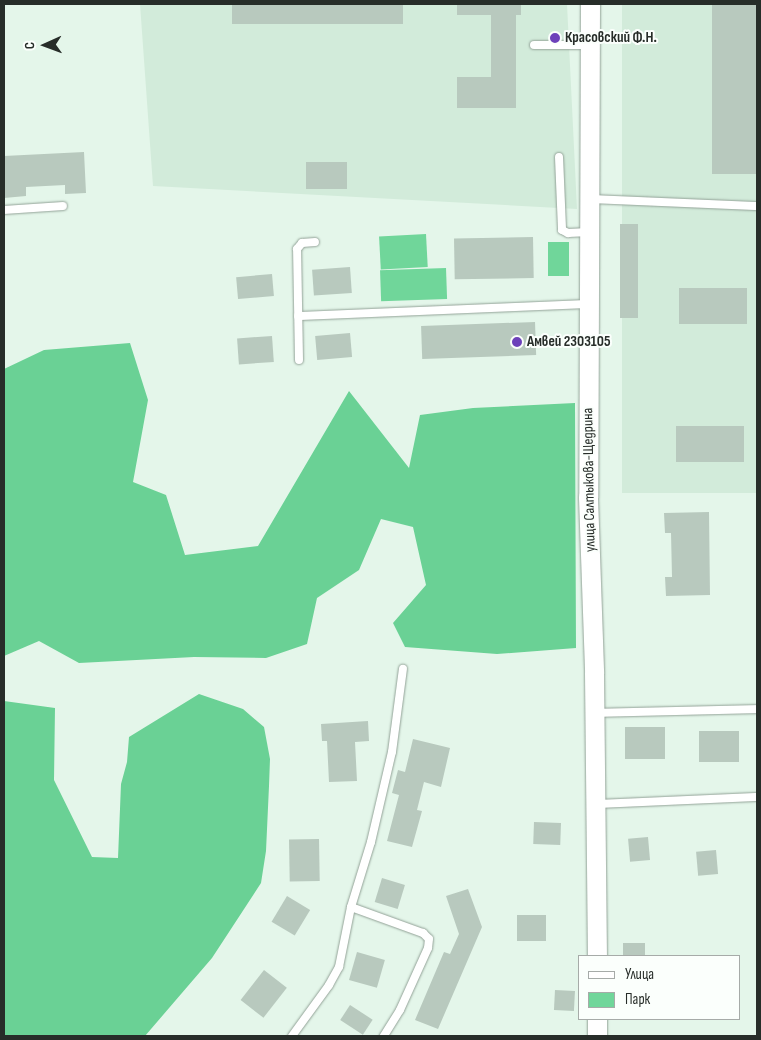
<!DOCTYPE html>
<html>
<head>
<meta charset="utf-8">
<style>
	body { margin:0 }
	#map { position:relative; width:761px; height:1040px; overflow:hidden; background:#e4f6ea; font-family:"Sofia Sans Condensed",sans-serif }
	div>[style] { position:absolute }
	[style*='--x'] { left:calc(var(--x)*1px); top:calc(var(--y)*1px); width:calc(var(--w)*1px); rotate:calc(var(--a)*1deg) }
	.built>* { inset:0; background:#d2ebda; transform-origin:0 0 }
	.green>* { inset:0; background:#70d69a; transform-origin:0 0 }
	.forest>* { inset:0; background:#6ad195 }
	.building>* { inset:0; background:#b8c9be; transform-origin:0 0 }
	.roads { filter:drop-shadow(0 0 1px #92a297) drop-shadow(0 0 1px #92a297) }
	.service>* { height:8px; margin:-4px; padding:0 4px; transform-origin:4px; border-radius:4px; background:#fff }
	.tertiary>* { height:19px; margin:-9.5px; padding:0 9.5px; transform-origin:9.5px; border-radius:9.5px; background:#fff }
	.dots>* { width:14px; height:14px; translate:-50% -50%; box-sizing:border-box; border:2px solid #fbfffc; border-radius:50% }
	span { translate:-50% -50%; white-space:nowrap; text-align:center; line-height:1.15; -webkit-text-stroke:4px #fbfffc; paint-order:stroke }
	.poi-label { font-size:15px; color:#272d29; font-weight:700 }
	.left { translate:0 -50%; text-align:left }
	.street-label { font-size:15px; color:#272d29 }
	.frame { position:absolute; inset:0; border:5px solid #272d29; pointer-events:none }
	.legend { position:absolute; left:578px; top:955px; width:162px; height:65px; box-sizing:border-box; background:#fbfffc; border:1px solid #a6aba8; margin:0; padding:6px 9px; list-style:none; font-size:15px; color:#272d29 }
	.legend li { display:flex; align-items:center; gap:10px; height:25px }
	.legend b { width:25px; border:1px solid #a6aba8 }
	.north { position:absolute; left:20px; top:20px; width:50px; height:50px; -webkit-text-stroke:4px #fbfffc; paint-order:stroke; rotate:268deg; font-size:14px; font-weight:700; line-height:20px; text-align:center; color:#272d29 }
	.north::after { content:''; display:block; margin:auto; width:18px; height:22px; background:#272d29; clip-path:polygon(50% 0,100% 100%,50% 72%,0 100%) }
</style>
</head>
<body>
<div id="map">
	<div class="built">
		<div style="clip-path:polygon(140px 4px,567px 4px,577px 209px,153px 186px)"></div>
		<div style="left:622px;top:4px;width:135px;height:489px"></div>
	</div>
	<div class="green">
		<div style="left:426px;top:234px;width:33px;height:47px;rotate:87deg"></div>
		<div style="left:548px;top:242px;width:21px;height:34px"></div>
		<div style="left:446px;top:268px;width:31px;height:66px;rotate:88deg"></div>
	</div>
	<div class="forest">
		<div style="clip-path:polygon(130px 343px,148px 400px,133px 482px,166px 495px,185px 555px,258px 546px,349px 391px,409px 468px,420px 415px,473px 408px,575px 403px,576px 648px,497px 654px,405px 647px,393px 623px,426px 585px,413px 527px,381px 519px,359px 570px,317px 598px,307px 644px,266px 658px,194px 657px,79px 663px,39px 641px,4px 656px,4px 369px,44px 350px)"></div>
		<div style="clip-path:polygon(199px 694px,243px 709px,264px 727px,270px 759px,269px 786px,266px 851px,261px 883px,212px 958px,145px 1036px,4px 1036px,4px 701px,55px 708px,54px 780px,92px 857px,118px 858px,121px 784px,127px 762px,129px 737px)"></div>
	</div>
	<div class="building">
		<div style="left:232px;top:4px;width:171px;height:20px"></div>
		<div style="clip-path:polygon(457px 4px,521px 4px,521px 15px,516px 15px,516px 108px,457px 108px,457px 77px,491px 77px,491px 15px,457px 15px)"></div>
		<div style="left:712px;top:4px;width:45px;height:170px"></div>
		<div style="clip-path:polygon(84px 152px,86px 193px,65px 194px,65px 185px,26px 187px,26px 196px,4px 198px,4px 156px)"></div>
		<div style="left:306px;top:162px;width:41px;height:27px"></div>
		<div style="left:620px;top:224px;width:18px;height:94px"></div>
		<div style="left:533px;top:237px;width:41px;height:79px;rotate:89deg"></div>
		<div style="left:350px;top:267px;width:26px;height:38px;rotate:86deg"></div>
		<div style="left:272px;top:274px;width:22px;height:36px;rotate:85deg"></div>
		<div style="left:679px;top:288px;width:68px;height:36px"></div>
		<div style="left:535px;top:322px;width:33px;height:114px;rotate:88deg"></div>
		<div style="left:350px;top:333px;width:24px;height:35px;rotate:85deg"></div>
		<div style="left:272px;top:336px;width:26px;height:35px;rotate:86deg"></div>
		<div style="left:676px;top:426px;width:68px;height:36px"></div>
		<div style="clip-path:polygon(709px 512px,710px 595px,666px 596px,665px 577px,672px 577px,671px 533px,665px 533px,664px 513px)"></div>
		<div style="clip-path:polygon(368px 721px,369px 741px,355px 742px,357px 781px,329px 782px,327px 741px,322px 741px,321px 724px)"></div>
		<div style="left:665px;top:727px;width:32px;height:40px;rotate:90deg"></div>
		<div style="left:699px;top:731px;width:40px;height:31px"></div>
		<div style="clip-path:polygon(413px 739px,450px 748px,441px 787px,424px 782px,417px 810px,422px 811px,412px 847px,387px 841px,399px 795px,392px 793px,398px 770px,405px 772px)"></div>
		<div style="left:534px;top:822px;width:27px;height:22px;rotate:2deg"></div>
		<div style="left:648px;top:837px;width:23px;height:20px;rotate:85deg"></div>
		<div style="left:319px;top:839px;width:42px;height:30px;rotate:89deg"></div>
		<div style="left:716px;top:850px;width:24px;height:20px;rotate:85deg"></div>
		<div style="left:382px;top:878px;width:24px;height:25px;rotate:17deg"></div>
		<div style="clip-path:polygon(468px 889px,482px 927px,438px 1029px,415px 1020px,444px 952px,450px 954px,459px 934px,446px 896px)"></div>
		<div style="left:287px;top:896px;width:27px;height:30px;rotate:31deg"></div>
		<div style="left:517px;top:915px;width:29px;height:26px"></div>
		<div style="left:623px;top:943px;width:22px;height:13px"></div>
		<div style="left:357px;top:952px;width:29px;height:29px;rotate:16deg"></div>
		<div style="left:264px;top:970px;width:29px;height:38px;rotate:38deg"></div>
		<div style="left:555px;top:990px;width:20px;height:20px;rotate:3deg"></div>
		<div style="left:350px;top:1005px;width:27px;height:18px;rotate:33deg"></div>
	</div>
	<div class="roads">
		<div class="service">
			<div style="--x:534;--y:45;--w:55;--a:0"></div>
			<div style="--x:559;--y:157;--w:73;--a:87.6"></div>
			<div style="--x:562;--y:230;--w:7;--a:27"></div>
			<div style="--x:568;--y:233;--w:21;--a:-3"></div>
			<div style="--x:589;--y:199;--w:168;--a:2.4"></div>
			<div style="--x:4;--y:210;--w:59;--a:-3.9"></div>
			<div style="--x:298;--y:316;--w:291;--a:-2.4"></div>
			<div style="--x:299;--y:360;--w:111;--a:-91"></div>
			<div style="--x:297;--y:249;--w:8;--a:-50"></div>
			<div style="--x:302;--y:243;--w:13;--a:-4"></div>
			<div style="--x:595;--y:713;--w:162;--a:-1.4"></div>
			<div style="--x:596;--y:804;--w:161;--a:-2.5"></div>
			<div style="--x:351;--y:907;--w:77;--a:19.9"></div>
			<div style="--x:423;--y:933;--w:8;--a:45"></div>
			<div style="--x:429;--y:939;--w:9;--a:96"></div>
			<div style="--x:428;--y:948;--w:68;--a:114.3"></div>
			<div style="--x:400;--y:1010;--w:31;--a:122"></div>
			<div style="--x:292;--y:1036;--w:63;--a:-54"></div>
			<div style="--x:329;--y:985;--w:21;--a:-61"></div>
			<div style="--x:339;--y:967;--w:61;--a:-78.7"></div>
			<div style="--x:351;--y:907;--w:68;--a:-72.9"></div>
			<div style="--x:371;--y:842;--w:92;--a:-76.9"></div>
			<div style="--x:392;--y:752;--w:84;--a:-82.5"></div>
		</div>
		<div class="tertiary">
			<div style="--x:590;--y:4;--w:493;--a:90.2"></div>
			<div style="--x:588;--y:497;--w:176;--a:88"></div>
			<div style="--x:594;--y:673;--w:283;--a:89.4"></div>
			<div style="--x:597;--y:1019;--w:17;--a:90"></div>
		</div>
	</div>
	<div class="dots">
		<div style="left:555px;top:38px;background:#6d41ba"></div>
		<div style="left:517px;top:342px;background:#6d41ba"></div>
	</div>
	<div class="poi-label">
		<span class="left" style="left:565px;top:38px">Красовский Ф.Н.</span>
		<span class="left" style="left:527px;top:342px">Амвей 2303105</span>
	</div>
	<div class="street-label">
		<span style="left:589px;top:480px;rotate:-91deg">улица Салтыкова-Щедрина</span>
	</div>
	<div class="frame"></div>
	<ul class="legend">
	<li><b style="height:6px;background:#fff"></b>Улица</li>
	<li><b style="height:14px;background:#70d69a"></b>Парк</li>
	</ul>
	<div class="north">С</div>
</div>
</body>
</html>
